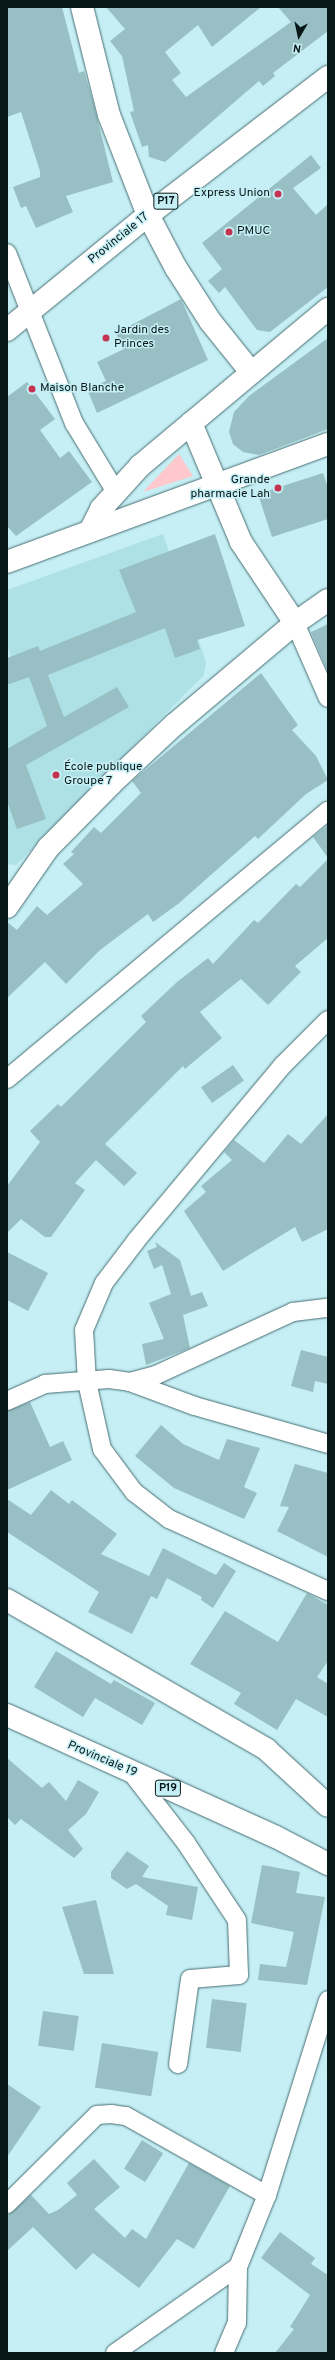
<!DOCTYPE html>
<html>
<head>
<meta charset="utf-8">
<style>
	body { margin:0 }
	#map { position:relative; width:335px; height:2360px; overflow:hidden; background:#c5eff4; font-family:Overpass,sans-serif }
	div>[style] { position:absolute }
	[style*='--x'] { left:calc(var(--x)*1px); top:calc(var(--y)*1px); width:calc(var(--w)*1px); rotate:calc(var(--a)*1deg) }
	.built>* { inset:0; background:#aee1e6 }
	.green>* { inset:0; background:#fec8cc }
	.building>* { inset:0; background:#97bfc4; transform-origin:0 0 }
	.roads { filter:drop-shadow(0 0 1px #476d72) drop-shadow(0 0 1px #476d72) }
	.minor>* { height:18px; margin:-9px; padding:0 9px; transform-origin:9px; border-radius:9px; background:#fff }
	.tertiary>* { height:22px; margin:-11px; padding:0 11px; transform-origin:11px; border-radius:11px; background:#fff }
	.primary>* { height:22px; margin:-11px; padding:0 11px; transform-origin:11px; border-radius:11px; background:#fff }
	.dots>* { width:11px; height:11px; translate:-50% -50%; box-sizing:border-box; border:2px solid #c5eff4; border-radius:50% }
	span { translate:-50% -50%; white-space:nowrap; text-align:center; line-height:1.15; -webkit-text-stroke:3px #c5eff4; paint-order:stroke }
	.shield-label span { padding:1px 3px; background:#c5eff4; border:1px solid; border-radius:3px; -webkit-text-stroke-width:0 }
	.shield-label { font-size:11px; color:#071719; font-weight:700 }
	.poi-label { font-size:12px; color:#071719 }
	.right { translate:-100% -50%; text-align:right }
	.left { translate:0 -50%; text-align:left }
	.street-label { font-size:12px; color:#071719 }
	.frame { position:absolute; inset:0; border:8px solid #071719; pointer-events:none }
	.north { position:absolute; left:279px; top:16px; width:40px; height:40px; -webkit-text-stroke:3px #c5eff4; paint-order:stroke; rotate:189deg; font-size:11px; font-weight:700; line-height:16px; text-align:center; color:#071719 }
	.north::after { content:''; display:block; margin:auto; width:14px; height:18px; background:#071719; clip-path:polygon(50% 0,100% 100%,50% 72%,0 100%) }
</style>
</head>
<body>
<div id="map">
	<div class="built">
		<div style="clip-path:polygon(163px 534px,206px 662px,204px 675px,16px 865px,7px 864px,7px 687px,8px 679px,16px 674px,7px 644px,7px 590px)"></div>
	</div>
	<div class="green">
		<div style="clip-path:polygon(179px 454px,193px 476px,143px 492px)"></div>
	</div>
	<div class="building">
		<div style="clip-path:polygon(7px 7px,62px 7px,79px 73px,84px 71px,94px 105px,113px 182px,66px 196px,73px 212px,36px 228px,26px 206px,21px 208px,13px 187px,40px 177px,40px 171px,21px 112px,7px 117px)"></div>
		<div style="clip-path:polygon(106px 7px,261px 7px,212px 47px,198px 25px,165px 52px,181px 73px,172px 80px,186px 97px,291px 22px,278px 7px,328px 7px,328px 31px,273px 73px,275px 76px,263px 86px,259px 81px,165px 162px,149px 157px,148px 145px,142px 147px,130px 112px,134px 111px,122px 56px,110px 41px,125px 29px)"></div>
		<div style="clip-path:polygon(311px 155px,321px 168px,293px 188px,316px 215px,328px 204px,328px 287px,270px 332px,257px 330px,225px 287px,219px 293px,208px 281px,222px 269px,202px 243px)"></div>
		<div style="clip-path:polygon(181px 299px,208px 360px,97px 413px,87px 389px,106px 381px,97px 362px,124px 349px,116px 333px)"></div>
		<div style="clip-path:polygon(328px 338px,328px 429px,259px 455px,243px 452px,233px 444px,229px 432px,234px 412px,249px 396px)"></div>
		<div style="clip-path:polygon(27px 382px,55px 419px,40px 430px,60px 458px,69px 451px,92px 482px,16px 536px,7px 526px,7px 397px)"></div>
		<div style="clip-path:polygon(323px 473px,328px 488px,328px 519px,272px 537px,258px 494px)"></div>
		<div style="clip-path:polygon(215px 534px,245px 626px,197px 640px,200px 649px,175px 658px,165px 628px,48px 675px,64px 717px,117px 687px,129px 707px,26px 765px,46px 819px,17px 829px,7px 801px,7px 749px,47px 726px,29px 677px,7px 685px,7px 658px,38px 646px,40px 651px,136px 612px,119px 570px)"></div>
		<div style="clip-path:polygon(328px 624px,328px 672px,311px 632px)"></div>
		<div style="clip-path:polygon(261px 673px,298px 725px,292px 730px,316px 756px,328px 780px,306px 794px,258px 839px,255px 836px,178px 904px,153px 922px,148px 914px,100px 950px,66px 984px,45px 962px,7px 998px,7px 922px,17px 930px,37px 906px,47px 915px,83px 884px,63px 864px,74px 854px,71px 852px,94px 827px,101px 833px,141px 793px,132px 781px)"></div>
		<div style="clip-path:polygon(328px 825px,328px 858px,313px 837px)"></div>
		<div style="clip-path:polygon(328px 859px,328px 938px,295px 966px,301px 972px,268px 1005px,241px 979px,200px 1012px,222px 1038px,185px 1069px,183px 1066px,105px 1144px,137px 1173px,124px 1186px,96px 1160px,75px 1183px,85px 1190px,51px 1237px,45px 1237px,21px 1219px,7px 1233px,7px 1186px,40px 1142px,30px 1131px,58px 1104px,61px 1107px,146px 1022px,141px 1016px,177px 982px,208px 958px,213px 964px,254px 920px,258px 923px,296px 884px,300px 887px)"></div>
		<div style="left:233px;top:1065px;width:19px;height:39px;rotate:55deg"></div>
		<div style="clip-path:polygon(328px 1114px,328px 1229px,302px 1242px,295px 1227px,223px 1271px,184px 1211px,206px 1192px,201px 1186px,232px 1160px,224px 1152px,234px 1140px,264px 1163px,288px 1134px,301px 1144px)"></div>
		<div style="clip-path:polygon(155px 1242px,180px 1260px,191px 1296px,202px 1292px,208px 1306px,183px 1315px,190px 1348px,146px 1365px,142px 1344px,164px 1339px,149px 1303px,171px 1294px,162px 1265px,154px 1269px,147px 1251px,157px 1247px)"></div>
		<div style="clip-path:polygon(7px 1252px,48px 1273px,28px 1311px,7px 1300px)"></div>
		<div style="clip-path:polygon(301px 1350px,328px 1357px,328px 1384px,315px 1381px,313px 1392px,291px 1386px)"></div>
		<div style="clip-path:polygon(30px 1402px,50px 1447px,63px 1441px,72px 1460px,7px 1490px,7px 1411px)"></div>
		<div style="clip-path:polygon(161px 1425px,183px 1444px,219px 1460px,227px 1439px,260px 1448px,244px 1487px,257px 1493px,244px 1519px,174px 1488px,135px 1456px)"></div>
		<div style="clip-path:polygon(295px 1464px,328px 1473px,328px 1557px,277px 1531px,289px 1507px,280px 1506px)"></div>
		<div style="clip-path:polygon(51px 1490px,69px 1504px,72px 1500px,117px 1534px,101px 1554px,149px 1576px,163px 1548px,216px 1575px,224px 1563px,236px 1571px,213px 1608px,201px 1600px,202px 1597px,167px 1578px,157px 1599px,151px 1596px,132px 1634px,88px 1612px,99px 1592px,7px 1532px,7px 1499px,31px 1515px)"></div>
		<div style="clip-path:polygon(307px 1593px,328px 1605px,328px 1661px,317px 1677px,328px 1684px,328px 1717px,296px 1699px,277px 1730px,234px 1704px,241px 1693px,190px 1664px,225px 1611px,278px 1642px)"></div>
		<div style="clip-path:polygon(56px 1651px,111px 1684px,114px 1680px,155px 1703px,142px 1725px,95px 1698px,83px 1717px,34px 1687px)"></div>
		<div style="clip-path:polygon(7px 1758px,42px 1788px,49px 1782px,66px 1801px,78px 1780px,99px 1792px,86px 1814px,68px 1830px,83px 1849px,74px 1858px,21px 1819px,15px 1825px,7px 1817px)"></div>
		<div style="clip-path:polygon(127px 1851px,149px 1866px,142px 1877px,198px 1887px,192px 1920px,166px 1915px,168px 1906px,136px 1884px,127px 1889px,111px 1878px,111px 1872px)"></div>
		<div style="clip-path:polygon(262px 1865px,300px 1872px,296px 1893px,325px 1897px,307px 1985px,258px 1980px,260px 1964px,286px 1967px,294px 1932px,251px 1923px)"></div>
		<div style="clip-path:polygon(96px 1900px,114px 1974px,84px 1974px,62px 1907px)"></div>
		<div style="left:212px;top:1999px;width:35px;height:49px;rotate:7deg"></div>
		<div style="left:43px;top:2011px;width:36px;height:35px;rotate:8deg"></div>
		<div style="left:102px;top:2043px;width:57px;height:45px;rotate:9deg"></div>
		<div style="clip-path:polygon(7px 2084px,41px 2107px,7px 2157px)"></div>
		<div style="left:142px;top:2140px;width:25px;height:34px;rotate:32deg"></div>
		<div style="clip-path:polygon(94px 2159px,120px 2187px,94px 2209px,125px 2238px,132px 2229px,146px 2239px,189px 2163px,230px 2186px,194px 2249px,177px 2239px,139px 2288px,93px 2253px,76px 2270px,33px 2227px,7px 2251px,7px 2216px,31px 2195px,49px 2214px,58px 2210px,77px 2195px,67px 2183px)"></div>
		<div style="clip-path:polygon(280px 2232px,315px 2258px,311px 2264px,328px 2275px,328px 2353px,275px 2353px,294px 2329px,290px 2327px,310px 2295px,261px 2258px)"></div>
	</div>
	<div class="roads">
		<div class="minor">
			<div style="--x:7;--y:253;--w:183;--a:68.5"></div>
			<div style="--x:74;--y:423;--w:81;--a:58.7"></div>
			<div style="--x:295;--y:623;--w:82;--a:66.3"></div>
			<div style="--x:328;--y:1020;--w:64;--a:135"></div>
			<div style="--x:283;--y:1065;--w:229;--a:129.9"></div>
			<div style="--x:136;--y:1241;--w:53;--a:127.3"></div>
			<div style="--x:104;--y:1283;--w:51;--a:113.1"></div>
			<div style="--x:84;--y:1330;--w:52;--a:86.7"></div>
			<div style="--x:87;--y:1382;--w:69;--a:77.4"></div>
			<div style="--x:102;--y:1449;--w:54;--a:53.3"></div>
			<div style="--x:134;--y:1492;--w:44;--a:37.6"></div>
			<div style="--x:169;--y:1519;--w:175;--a:24.4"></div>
			<div style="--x:7;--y:1079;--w:418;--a:-39.9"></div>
			<div style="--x:130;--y:1382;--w:27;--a:-15"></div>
			<div style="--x:156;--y:1375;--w:151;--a:-24.7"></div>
			<div style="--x:293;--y:1312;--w:35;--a:-7"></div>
			<div style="--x:7;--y:1401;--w:42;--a:-24.1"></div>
			<div style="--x:45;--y:1384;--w:64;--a:-4.5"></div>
			<div style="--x:109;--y:1379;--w:21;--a:8"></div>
			<div style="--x:130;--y:1382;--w:69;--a:20.3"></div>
			<div style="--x:195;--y:1406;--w:138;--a:15.9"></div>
			<div style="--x:131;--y:1772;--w:90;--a:52.2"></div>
			<div style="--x:186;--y:1843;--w:92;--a:56.5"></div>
			<div style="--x:237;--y:1920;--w:55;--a:87.9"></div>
			<div style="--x:239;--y:1975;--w:49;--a:175.3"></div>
			<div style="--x:190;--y:1979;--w:86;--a:98"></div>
			<div style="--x:7;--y:2204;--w:127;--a:-44.7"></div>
			<div style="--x:97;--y:2115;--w:14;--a:-4"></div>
			<div style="--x:111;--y:2114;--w:15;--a:8"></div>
			<div style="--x:126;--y:2116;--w:162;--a:29.3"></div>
			<div style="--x:115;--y:2353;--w:150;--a:-35"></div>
			<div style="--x:224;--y:2353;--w:33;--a:-67"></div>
			<div style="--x:237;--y:2323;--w:56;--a:-89"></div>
			<div style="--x:238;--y:2267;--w:78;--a:-68.1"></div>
			<div style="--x:267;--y:2195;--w:204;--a:-72.6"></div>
		</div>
		<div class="tertiary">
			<div style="--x:82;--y:7;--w:111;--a:76"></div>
			<div style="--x:109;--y:115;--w:107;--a:68.7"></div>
			<div style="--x:148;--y:215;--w:60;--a:62.2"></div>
			<div style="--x:176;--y:268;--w:63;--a:57.3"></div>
			<div style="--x:210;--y:321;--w:64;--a:51.3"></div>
			<div style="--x:191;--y:423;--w:129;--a:67.2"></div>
			<div style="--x:241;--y:542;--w:97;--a:56.3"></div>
			<div style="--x:90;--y:531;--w:25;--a:-63"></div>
			<div style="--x:101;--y:509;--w:58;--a:-47.8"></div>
			<div style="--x:140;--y:466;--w:245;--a:-39.9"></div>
			<div style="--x:7;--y:562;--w:342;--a:-20.2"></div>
			<div style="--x:7;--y:907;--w:72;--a:-55.2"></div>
			<div style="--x:48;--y:848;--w:91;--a:-45.4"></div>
			<div style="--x:112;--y:783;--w:85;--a:-43.1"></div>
			<div style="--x:174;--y:725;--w:158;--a:-40.1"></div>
			<div style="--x:295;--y:623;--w:40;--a:-34.9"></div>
			<div style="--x:7;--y:1600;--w:299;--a:29.9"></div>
			<div style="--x:266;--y:1749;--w:84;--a:42.6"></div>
		</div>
		<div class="primary">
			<div style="--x:7;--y:330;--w:182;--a:-39.2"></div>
			<div style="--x:148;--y:215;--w:227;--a:-37.5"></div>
			<div style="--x:7;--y:1715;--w:295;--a:24.4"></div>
			<div style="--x:276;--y:1837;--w:59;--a:27.4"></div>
		</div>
	</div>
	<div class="dots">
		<div style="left:278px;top:194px;background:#c43452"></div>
		<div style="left:229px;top:232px;background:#c43452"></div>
		<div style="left:106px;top:338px;background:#c43452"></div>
		<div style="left:32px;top:389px;background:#c43452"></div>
		<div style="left:278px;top:488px;background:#c43452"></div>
		<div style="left:56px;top:775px;background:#c43452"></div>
	</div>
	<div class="shield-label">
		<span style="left:166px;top:201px">P17</span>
		<span style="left:168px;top:1788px">P19</span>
	</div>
	<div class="poi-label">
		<span class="right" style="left:270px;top:194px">Express Union</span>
		<span class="left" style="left:237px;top:232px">PMUC</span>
		<span class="left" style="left:114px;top:338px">Jardin des<br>Princes</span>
		<span class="left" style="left:40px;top:389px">Maison Blanche</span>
		<span class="right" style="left:270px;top:488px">Grande<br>pharmacie Lah</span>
		<span class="left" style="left:64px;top:775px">École publique<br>Groupe 7</span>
	</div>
	<div class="street-label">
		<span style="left:119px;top:239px;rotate:-39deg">Provinciale 17</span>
		<span style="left:102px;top:1760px;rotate:23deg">Provinciale 19</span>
	</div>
	<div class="frame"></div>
	<div class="north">N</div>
</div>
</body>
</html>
